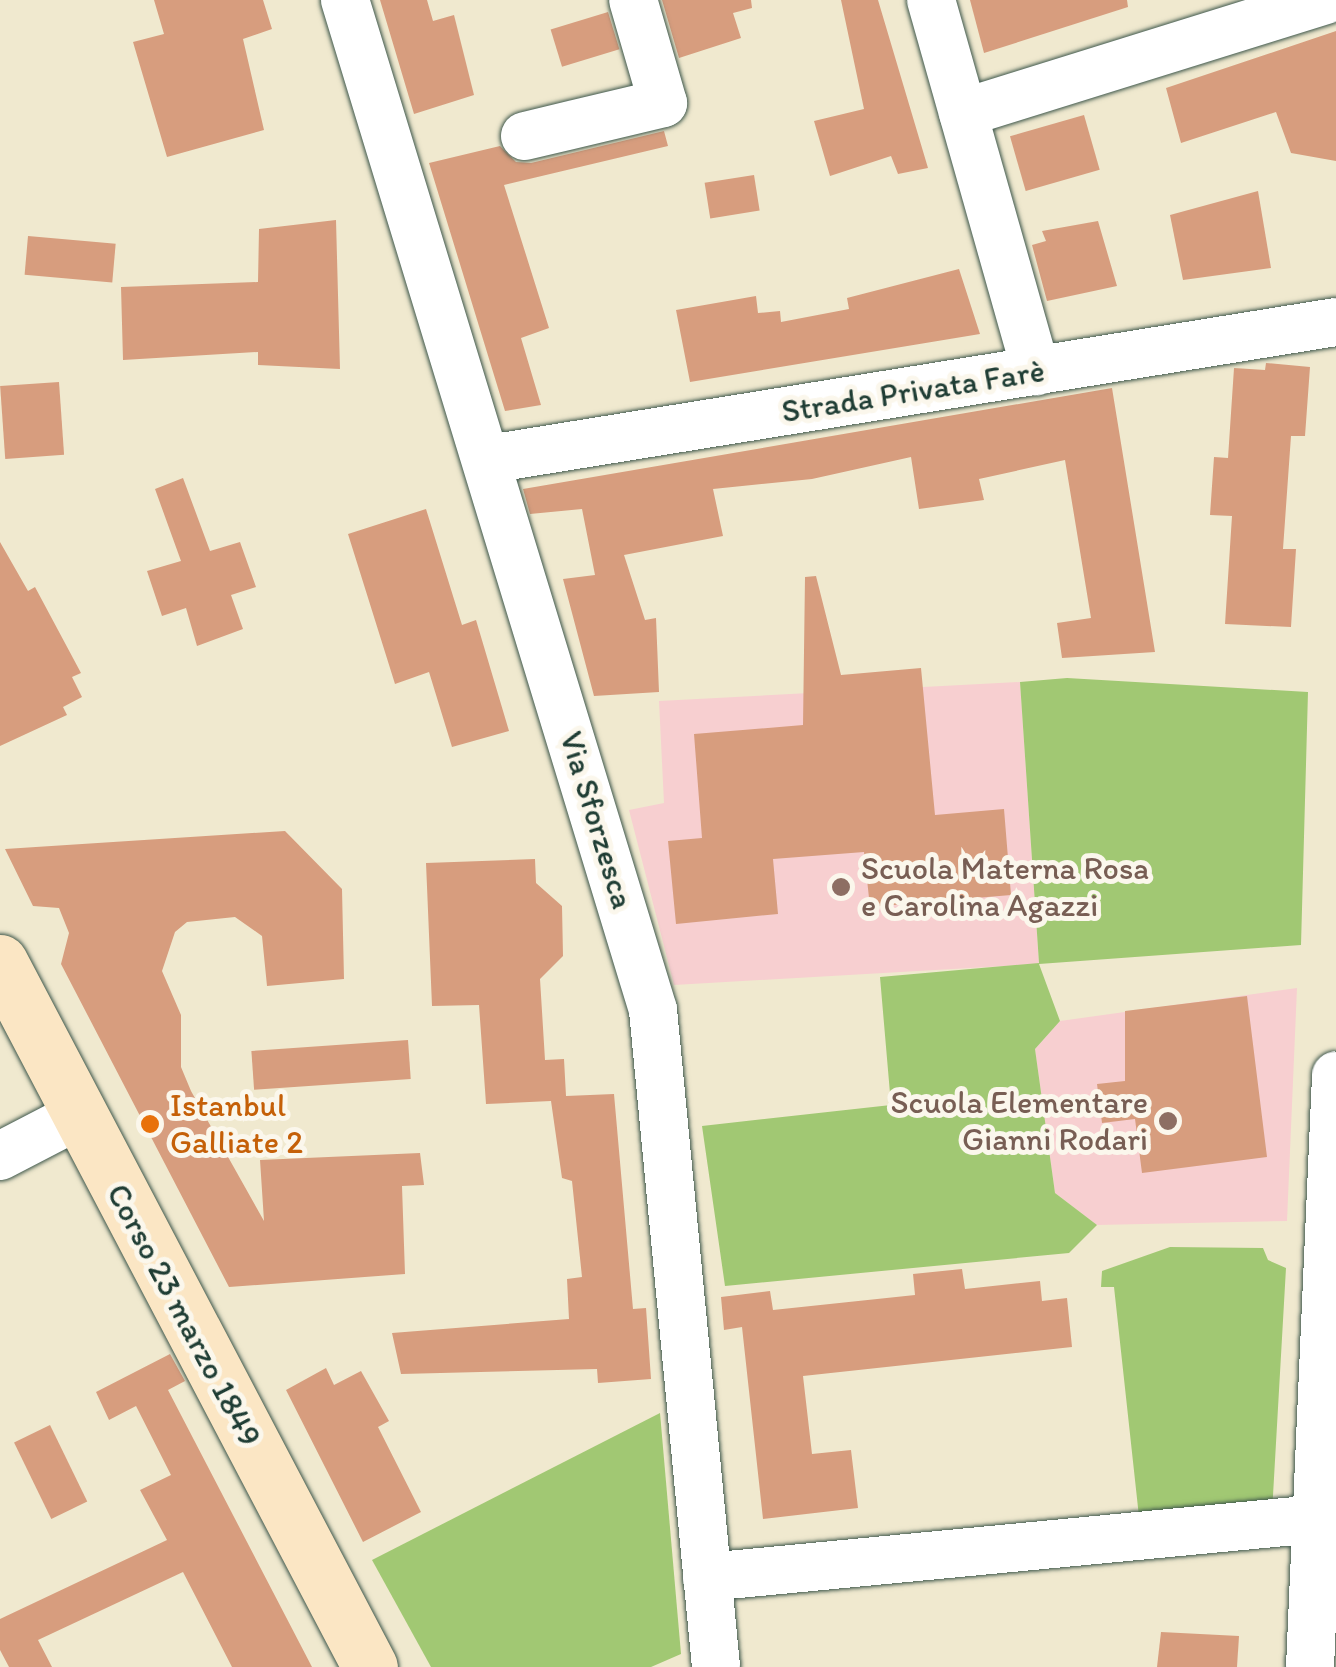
<!DOCTYPE html>
<html>
<head>
<meta charset="utf-8">
<style>
	body { margin:0 }
	#map { position:relative; width:1336px; height:1667px; overflow:hidden; background:#f0e9cf; font-family:Itim,sans-serif }
	div>[style] { position:absolute }
	[style*='--x'] { left:calc(var(--x)*1px); top:calc(var(--y)*1px); width:calc(var(--w)*1px); rotate:calc(var(--a)*1deg) }
	.built>* { inset:0; background:#f7cfd0 }
	.green>* { inset:0; background:#a1c873 }
	.building>* { inset:0; background:#d79d7e; transform-origin:0 0 }
	.roads { filter:drop-shadow(0 0 2px #3e574b) drop-shadow(0 0 2px #3e574b) }
	.minor>* { height:48px; margin:-24px; padding:0 24px; transform-origin:24px; border-radius:24px; background:#fff }
	.secondary>* { height:55px; margin:-27.5px; padding:0 27.5px; transform-origin:27.5px; border-radius:27.5px; background:#fbe6c4 }
	.dots>* { width:28px; height:28px; translate:-50% -50%; box-sizing:border-box; border:5px solid #fbf7ec; border-radius:50% }
	span { translate:-50% -50%; white-space:nowrap; text-align:center; line-height:1.15; -webkit-text-stroke:10px #fbf7ec; paint-order:stroke }
	.street-label { font-size:32px; color:#1f3d34 }
	.education-label { font-size:32px; color:#785e54 }
	.left { translate:0 -50%; text-align:left }
	.right { translate:-100% -50%; text-align:right }
	.food-label { font-size:32px; color:#c56008 }
</style>
</head>
<body>
<div id="map">
	<div class="built">
		<div style="clip-path:polygon(1020px 682px,1039px 964px,674px 985px,629px 810px,664px 803px,659px 701px)"></div>
		<div style="clip-path:polygon(1297px 988px,1287px 1221px,1097px 1225px,1055px 1193px,1035px 1049px,1060px 1021px)"></div>
	</div>
	<div class="green">
		<div style="clip-path:polygon(1067px 678px,1308px 692px,1301px 945px,1039px 964px,1060px 1021px,1035px 1049px,1055px 1193px,1097px 1225px,1069px 1253px,725px 1286px,702px 1126px,891px 1105px,880px 977px,1039px 963px,1020px 682px)"></div>
		<div style="clip-path:polygon(1170px 1247px,1263px 1248px,1268px 1260px,1286px 1268px,1272px 1513px,1140px 1526px,1114px 1287px,1101px 1287px,1102px 1271px)"></div>
		<div style="clip-path:polygon(660px 1413px,681px 1654px,651px 1667px,431px 1667px,372px 1560px)"></div>
	</div>
	<div class="building">
		<div style="clip-path:polygon(154px 0,263px 0,272px 29px,243px 39px,264px 130px,167px 157px,133px 42px,164px 34px)"></div>
		<div style="clip-path:polygon(380px 0,427px 0,433px 21px,454px 15px,474px 95px,414px 114px)"></div>
		<div style="clip-path:polygon(662px 0,751px 0,752px 8px,733px 13px,741px 38px,679px 58px)"></div>
		<div style="clip-path:polygon(841px 0,878px 0,928px 168px,898px 174px,891px 156px,830px 176px,814px 121px,864px 109px)"></div>
		<div style="clip-path:polygon(970px 0,1127px 0,1128px 7px,984px 53px)"></div>
		<div style="left:608px;top:12px;width:39px;height:60px;rotate:73deg"></div>
		<div style="clip-path:polygon(1336px 31px,1336px 161px,1291px 153px,1276px 112px,1181px 143px,1166px 88px)"></div>
		<div style="left:1084px;top:115px;width:57px;height:77px;rotate:74deg"></div>
		<div style="clip-path:polygon(664px 131px,668px 146px,504px 185px,549px 328px,521px 338px,541px 405px,505px 411px,429px 163px,500px 146px,516px 162px,531px 163px)"></div>
		<div style="left:754px;top:175px;width:36px;height:50px;rotate:81deg"></div>
		<div style="clip-path:polygon(1258px 191px,1271px 268px,1183px 280px,1170px 215px)"></div>
		<div style="clip-path:polygon(336px 220px,340px 369px,258px 365px,258px 352px,123px 360px,121px 287px,258px 282px,259px 229px)"></div>
		<div style="clip-path:polygon(1098px 221px,1117px 286px,1047px 301px,1032px 245px,1046px 241px,1042px 231px)"></div>
		<div style="left:28px;top:236px;width:88px;height:39px;rotate:5deg"></div>
		<div style="clip-path:polygon(959px 269px,980px 334px,690px 382px,676px 310px,756px 296px,758px 313px,780px 311px,781px 322px,849px 309px,847px 298px)"></div>
		<div style="clip-path:polygon(1266px 363px,1310px 367px,1305px 436px,1291px 436px,1283px 549px,1296px 549px,1291px 627px,1225px 624px,1232px 516px,1210px 515px,1214px 457px,1228px 458px,1234px 368px,1265px 370px)"></div>
		<div style="left:59px;top:382px;width:73px;height:59px;rotate:86deg"></div>
		<div style="clip-path:polygon(1112px 388px,1155px 652px,1062px 658px,1057px 623px,1091px 618px,1065px 460px,979px 479px,984px 500px,919px 509px,911px 457px,812px 479px,713px 489px,723px 536px,624px 555px,645px 620px,656px 618px,659px 692px,594px 696px,563px 579px,595px 575px,582px 509px,530px 514px,523px 489px)"></div>
		<div style="clip-path:polygon(183px 478px,210px 551px,240px 542px,256px 587px,231px 595px,243px 629px,197px 646px,186px 608px,162px 616px,147px 571px,181px 561px,155px 489px)"></div>
		<div style="clip-path:polygon(426px 509px,462px 625px,476px 620px,509px 731px,452px 747px,429px 672px,395px 684px,348px 534px)"></div>
		<div style="clip-path:polygon(0 542px,28px 591px,35px 587px,81px 673px,72px 677px,82px 697px,63px 707px,67px 715px,0 746px)"></div>
		<div style="clip-path:polygon(816px 576px,841px 675px,921px 668px,935px 815px,1004px 809px,1011px 895px,870px 907px,864px 852px,773px 859px,778px 914px,676px 924px,668px 841px,702px 838px,694px 734px,803px 725px,805px 577px)"></div>
		<div style="clip-path:polygon(285px 831px,342px 889px,344px 979px,267px 986px,262px 936px,235px 917px,187px 922px,175px 932px,162px 971px,181px 1015px,181px 1067px,191px 1091px,264px 1221px,260px 1160px,420px 1153px,424px 1185px,402px 1186px,405px 1274px,229px 1287px,61px 964px,69px 933px,59px 908px,33px 906px,5px 849px)"></div>
		<div style="clip-path:polygon(535px 859px,536px 883px,562px 906px,563px 956px,540px 979px,545px 1060px,564px 1059px,566px 1096px,614px 1094px,633px 1309px,646px 1308px,651px 1379px,598px 1383px,597px 1369px,401px 1374px,392px 1333px,569px 1319px,567px 1279px,582px 1277px,572px 1181px,562px 1178px,551px 1101px,486px 1104px,479px 1005px,432px 1006px,426px 863px)"></div>
		<div style="clip-path:polygon(1247px 996px,1267px 1157px,1142px 1173px,1135px 1119px,1102px 1123px,1097px 1084px,1125px 1081px,1125px 1011px)"></div>
		<div style="left:408px;top:1040px;width:39px;height:157px;rotate:86deg"></div>
		<div style="clip-path:polygon(962px 1269px,965px 1289px,1040px 1281px,1042px 1301px,1067px 1298px,1072px 1347px,803px 1376px,812px 1454px,851px 1450px,858px 1508px,763px 1519px,742px 1327px,724px 1330px,721px 1297px,770px 1291px,773px 1310px,915px 1295px,913px 1274px)"></div>
		<div style="clip-path:polygon(170px 1354px,185px 1381px,168px 1390px,312px 1667px,232px 1667px,183px 1572px,38px 1640px,52px 1667px,9px 1667px,0 1650px,0 1619px,167px 1540px,140px 1490px,171px 1475px,136px 1406px,109px 1420px,96px 1392px)"></div>
		<div style="clip-path:polygon(326px 1368px,334px 1385px,361px 1371px,389px 1421px,378px 1427px,421px 1512px,363px 1542px,286px 1390px)"></div>
		<div style="left:50px;top:1425px;width:85px;height:40px;rotate:64deg"></div>
		<div style="clip-path:polygon(1161px 1632px,1239px 1636px,1237px 1667px,1157px 1667px)"></div>
	</div>
	<div class="roads">
		<div class="minor">
			<div style="--x:345;--y:0;--w:1056;--a:73.04"></div>
			<div style="--x:653;--y:1010;--w:660;--a:84.52"></div>
			<div style="--x:931;--y:0;--w:386;--a:74.2"></div>
			<div style="--x:963;--y:113;--w:380;--a:-17.3"></div>
			<div style="--x:525;--y:136;--w:142;--a:-13.4"></div>
			<div style="--x:663;--y:103;--w:107;--a:-106.2"></div>
			<div style="--x:489;--y:459;--w:858;--a:-9.19"></div>
			<div style="--x:0;--y:1156;--w:89;--a:-27.4"></div>
			<div style="--x:707;--y:1577;--w:612;--a:-5.44"></div>
			<div style="--x:1310;--y:1667;--w:592;--a:-87.48"></div>
		</div>
		<div class="secondary">
			<div style="--x:0;--y:962;--w:796;--a:62.31"></div>
		</div>
	</div>
	<div class="dots">
		<div style="left:841px;top:887px;background:#8d6e63"></div>
		<div style="left:1168px;top:1121px;background:#8d6e63"></div>
		<div style="left:150px;top:1124px;background:#e8710a"></div>
	</div>
	<div class="street-label">
		<span style="left:913px;top:391px;rotate:-9deg">Strada Privata Farè</span>
		<span style="left:597px;top:820px;rotate:73deg">Via Sforzesca</span>
		<span style="left:184px;top:1315px;rotate:62deg">Corso 23 marzo 1849</span>
	</div>
	<div class="education-label">
		<span class="left" style="left:861px;top:887px">Scuola Materna Rosa<br>e Carolina Agazzi</span>
		<span class="right" style="left:1148px;top:1121px">Scuola Elementare<br>Gianni Rodari</span>
	</div>
	<div class="food-label">
		<span class="left" style="left:170px;top:1124px">Istanbul<br>Galliate 2</span>
	</div>
</div>
</body>
</html>
